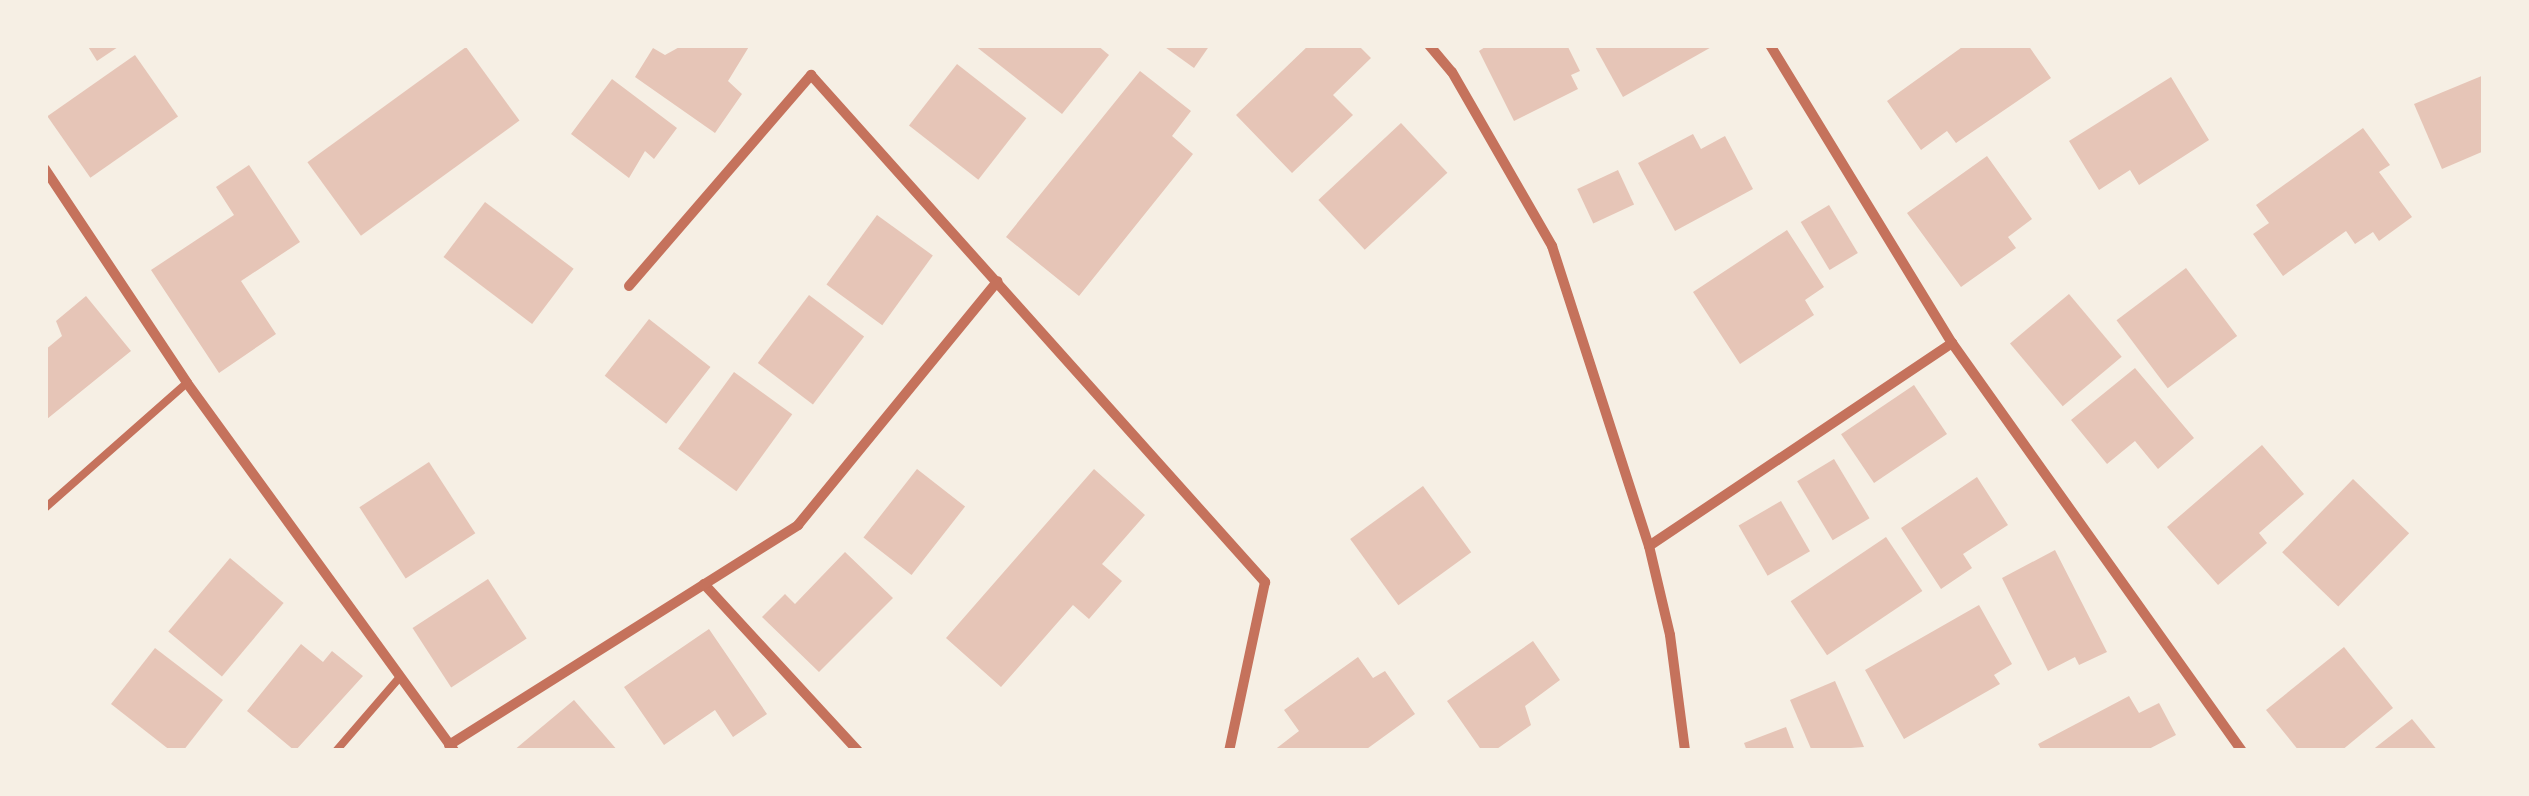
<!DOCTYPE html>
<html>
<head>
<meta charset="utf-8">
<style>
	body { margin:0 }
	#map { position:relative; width:2529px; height:796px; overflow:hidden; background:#f6efe4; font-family:"Open Sans",sans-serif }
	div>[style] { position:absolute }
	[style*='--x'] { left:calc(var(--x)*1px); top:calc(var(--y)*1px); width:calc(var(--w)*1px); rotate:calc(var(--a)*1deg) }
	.building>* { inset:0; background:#e6c5b7; transform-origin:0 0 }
	.service>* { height:8px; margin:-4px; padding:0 4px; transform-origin:4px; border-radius:4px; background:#c5725c }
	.minor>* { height:10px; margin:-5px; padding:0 5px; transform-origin:5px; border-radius:5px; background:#c5725c }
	span { translate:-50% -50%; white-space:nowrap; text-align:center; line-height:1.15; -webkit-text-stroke:8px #f6efe4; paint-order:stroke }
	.frame { position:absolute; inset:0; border:48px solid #f6efe4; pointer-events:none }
</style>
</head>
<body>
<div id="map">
	<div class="building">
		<div style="clip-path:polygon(87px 45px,121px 45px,97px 61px)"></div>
		<div style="clip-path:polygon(683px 45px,750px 45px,728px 81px,742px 94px,715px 133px,635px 77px,653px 48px,665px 55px)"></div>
		<div style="clip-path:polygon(974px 45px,1097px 45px,1109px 55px,1062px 114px)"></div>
		<div style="clip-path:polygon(1162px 45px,1210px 45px,1194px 68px)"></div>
		<div style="clip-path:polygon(1309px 45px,1358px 45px,1371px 58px,1333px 95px,1353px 115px,1292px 173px,1236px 115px)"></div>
		<div style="clip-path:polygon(1488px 45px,1567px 45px,1580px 71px,1571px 75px,1578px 89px,1514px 121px,1479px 51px)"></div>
		<div style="clip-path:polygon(1594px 45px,1715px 45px,1623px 97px)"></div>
		<div style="clip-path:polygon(1965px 45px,2028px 45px,2051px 78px,1956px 143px,1947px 131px,1921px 150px,1887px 101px)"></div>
		<div style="left:466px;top:47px;width:91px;height:196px;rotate:54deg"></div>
		<div style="left:135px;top:55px;width:75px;height:107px;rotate:55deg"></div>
		<div style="left:957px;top:64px;width:88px;height:78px;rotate:38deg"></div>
		<div style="clip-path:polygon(1140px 71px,1191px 111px,1172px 136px,1193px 154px,1079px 296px,1006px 237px)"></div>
		<div style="clip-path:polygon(2484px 75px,2484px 151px,2442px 169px,2414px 104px)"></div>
		<div style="clip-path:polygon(2171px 77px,2209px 140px,2139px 185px,2130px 170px,2099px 190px,2069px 141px)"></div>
		<div style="clip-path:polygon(612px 79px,677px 128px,654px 159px,645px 151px,629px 178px,571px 134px)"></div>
		<div style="left:1401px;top:123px;width:68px;height:113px;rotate:47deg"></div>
		<div style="clip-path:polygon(2363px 128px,2390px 165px,2379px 172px,2412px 217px,2379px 241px,2373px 232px,2355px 244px,2346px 231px,2283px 276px,2253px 234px,2269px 223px,2256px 205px)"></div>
		<div style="clip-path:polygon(1693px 134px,1701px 149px,1725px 136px,1753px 189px,1675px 231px,1638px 163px)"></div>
		<div style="clip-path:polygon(1987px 156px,2032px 219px,2008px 237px,2016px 248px,1961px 287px,1907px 213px)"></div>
		<div style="clip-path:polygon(249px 165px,300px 242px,241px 281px,276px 334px,219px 373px,151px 270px,234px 215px,216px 187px)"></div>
		<div style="left:1618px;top:170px;width:38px;height:45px;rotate:65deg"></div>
		<div style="left:485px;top:202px;width:111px;height:69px;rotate:37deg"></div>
		<div style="left:1829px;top:205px;width:56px;height:33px;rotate:59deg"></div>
		<div style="left:877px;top:215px;width:69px;height:86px;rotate:36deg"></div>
		<div style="clip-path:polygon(1787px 230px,1824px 287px,1805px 300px,1814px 315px,1740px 364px,1693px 292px)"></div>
		<div style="left:2186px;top:268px;width:85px;height:87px;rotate:53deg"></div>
		<div style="left:2069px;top:294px;width:82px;height:77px;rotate:50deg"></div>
		<div style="left:809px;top:295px;width:69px;height:85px;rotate:37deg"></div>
		<div style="clip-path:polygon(86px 296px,131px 351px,47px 419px,45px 350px,62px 336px,56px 321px)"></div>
		<div style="left:649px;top:319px;width:78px;height:72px;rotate:38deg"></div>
		<div style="clip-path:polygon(2135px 368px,2194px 438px,2158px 469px,2135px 441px,2107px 464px,2071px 420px)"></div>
		<div style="left:734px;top:372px;width:72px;height:95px;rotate:36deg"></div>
		<div style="left:1914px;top:385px;width:59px;height:88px;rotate:56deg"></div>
		<div style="clip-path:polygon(2262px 445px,2304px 494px,2259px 533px,2267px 543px,2218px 585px,2167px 527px)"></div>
		<div style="left:1834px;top:459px;width:69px;height:43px;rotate:59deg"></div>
		<div style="left:429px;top:462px;width:85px;height:83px;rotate:57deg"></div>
		<div style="left:917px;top:469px;width:61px;height:87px;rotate:38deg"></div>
		<div style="clip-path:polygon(1094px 469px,1145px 515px,1102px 564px,1122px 581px,1089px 619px,1073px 605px,1001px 687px,946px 638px)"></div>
		<div style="clip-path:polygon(1977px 477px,2008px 525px,1963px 554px,1972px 568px,1941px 589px,1901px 528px)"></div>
		<div style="left:2353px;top:479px;width:78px;height:102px;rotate:44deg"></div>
		<div style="left:1423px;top:486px;width:82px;height:90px;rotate:54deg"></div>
		<div style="left:1781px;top:501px;width:58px;height:49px;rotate:60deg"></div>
		<div style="left:1886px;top:537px;width:65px;height:115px;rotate:56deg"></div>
		<div style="clip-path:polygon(2055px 550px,2107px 652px,2079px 665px,2075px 657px,2048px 671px,2002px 578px)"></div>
		<div style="clip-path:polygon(845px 552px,893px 598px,819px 672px,762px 617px,785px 594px,795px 604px)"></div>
		<div style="left:230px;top:558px;width:70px;height:96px;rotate:40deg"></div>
		<div style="left:488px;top:579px;width:71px;height:90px;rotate:57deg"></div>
		<div style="clip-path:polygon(1979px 605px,2012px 664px,1994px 675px,2000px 684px,1904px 739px,1865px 670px)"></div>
		<div style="clip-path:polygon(709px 629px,767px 714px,733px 737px,715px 710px,664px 745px,624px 687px)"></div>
		<div style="clip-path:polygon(1533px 641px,1560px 680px,1525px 706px,1531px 725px,1494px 751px,1482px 751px,1447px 701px)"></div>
		<div style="clip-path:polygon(301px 644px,323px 662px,332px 651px,363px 676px,295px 751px,247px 711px)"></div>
		<div style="clip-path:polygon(2344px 647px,2393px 708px,2341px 751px,2299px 751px,2266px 710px)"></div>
		<div style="clip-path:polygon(155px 648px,223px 700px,183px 751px,171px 751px,111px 704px)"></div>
		<div style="clip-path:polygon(1358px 657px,1373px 678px,1385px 671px,1415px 714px,1364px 751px,1273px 751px,1299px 731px,1284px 710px)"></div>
		<div style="clip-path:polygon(1835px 681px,1864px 747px,1812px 751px,1790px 700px)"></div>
		<div style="clip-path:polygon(2129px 696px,2139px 713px,2159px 703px,2176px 735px,2145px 751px,2042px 751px,2038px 744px)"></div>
		<div style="clip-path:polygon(574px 700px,618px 751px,513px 751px)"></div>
		<div style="clip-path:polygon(2412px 719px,2438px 751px,2371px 751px)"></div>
		<div style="clip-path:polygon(1786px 727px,1795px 751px,1747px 751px,1744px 743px)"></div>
	</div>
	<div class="service">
		<div style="--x:45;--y:508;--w:189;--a:-41.4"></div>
		<div style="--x:336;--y:751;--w:96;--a:-49.2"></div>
	</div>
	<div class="minor">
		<div style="--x:1429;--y:45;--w:35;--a:50"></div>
		<div style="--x:1452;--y:72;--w:201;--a:60.1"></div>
		<div style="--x:1552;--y:246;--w:315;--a:72.1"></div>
		<div style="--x:1649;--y:546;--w:91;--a:76.7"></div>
		<div style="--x:1670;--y:635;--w:117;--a:82.6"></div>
		<div style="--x:1770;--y:45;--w:349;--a:58.6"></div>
		<div style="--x:1952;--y:343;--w:501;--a:54.6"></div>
		<div style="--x:45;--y:169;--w:257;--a:56.4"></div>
		<div style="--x:187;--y:383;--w:455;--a:54"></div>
		<div style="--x:629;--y:286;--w:279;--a:-49.2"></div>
		<div style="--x:811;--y:75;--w:681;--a:48.16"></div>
		<div style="--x:1265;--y:582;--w:173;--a:102"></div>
		<div style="--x:1649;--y:546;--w:365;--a:-33.8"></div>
		<div style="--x:704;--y:584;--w:227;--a:47.3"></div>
		<div style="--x:449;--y:745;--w:413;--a:-32.2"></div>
		<div style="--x:798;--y:525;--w:315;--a:-50.7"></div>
	</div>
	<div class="frame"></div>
</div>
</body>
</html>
